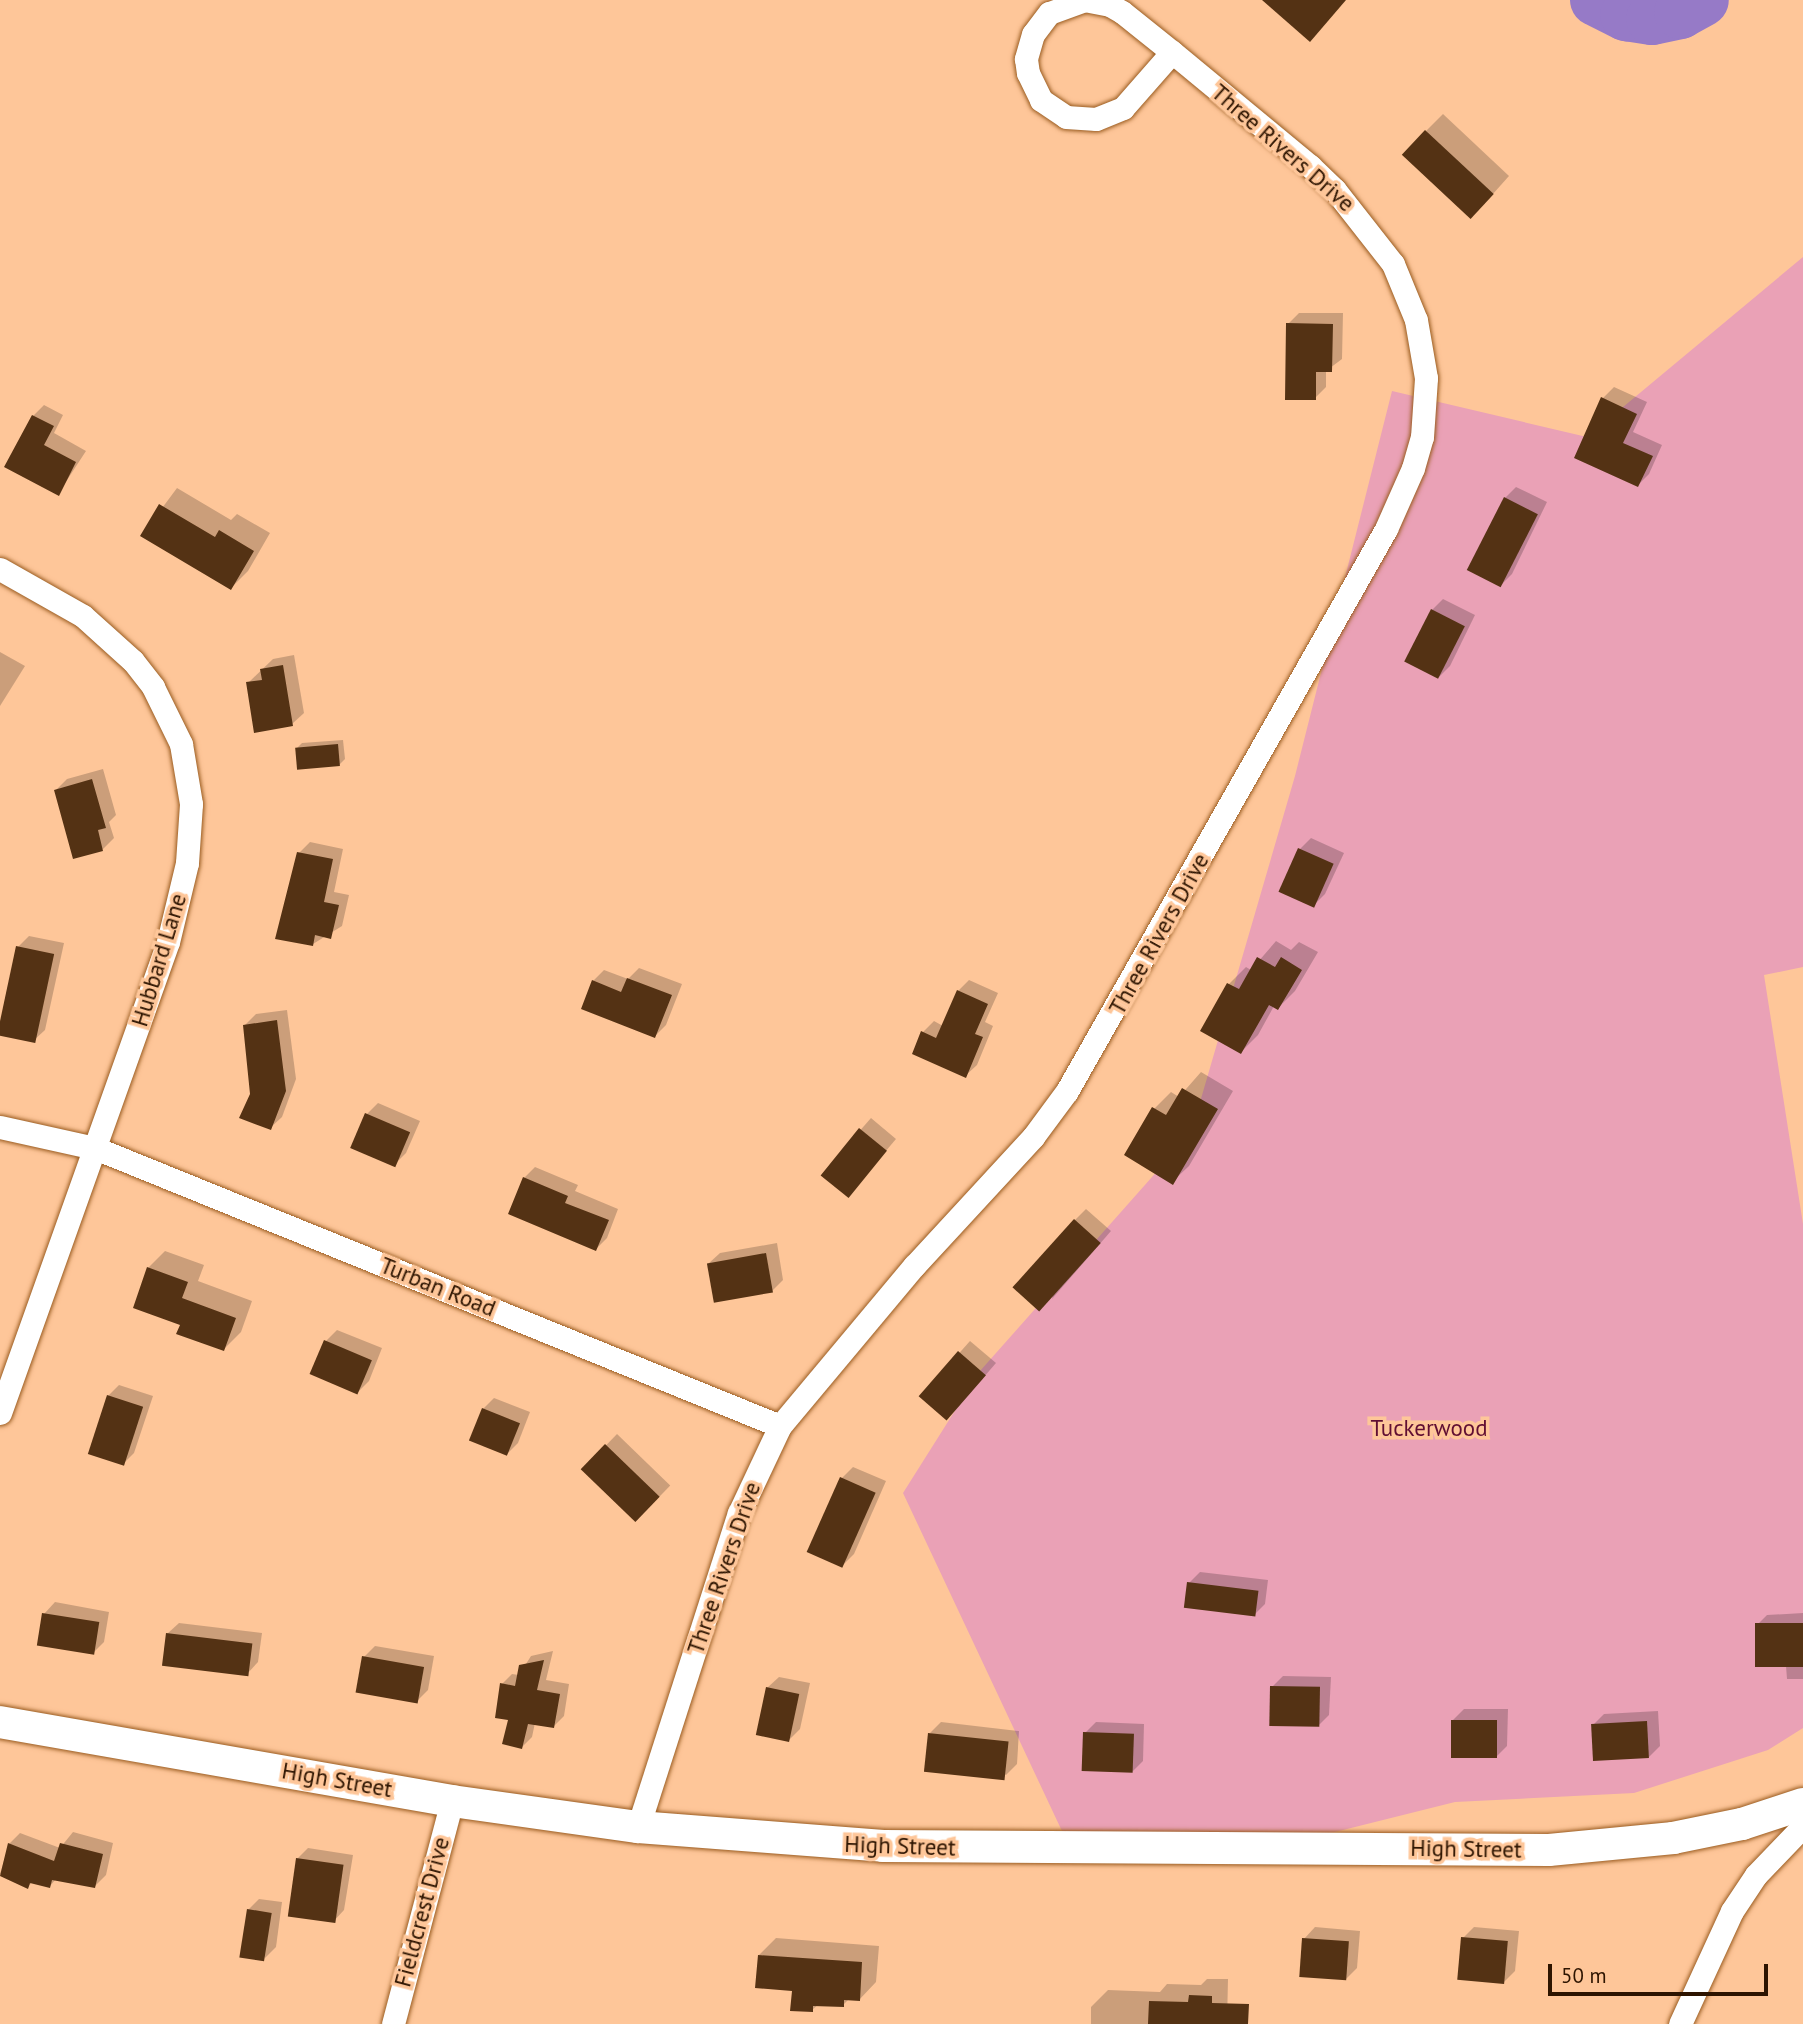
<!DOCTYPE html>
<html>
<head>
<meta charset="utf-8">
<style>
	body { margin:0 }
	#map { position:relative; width:1803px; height:2024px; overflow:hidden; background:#fec699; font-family:"PT Sans",sans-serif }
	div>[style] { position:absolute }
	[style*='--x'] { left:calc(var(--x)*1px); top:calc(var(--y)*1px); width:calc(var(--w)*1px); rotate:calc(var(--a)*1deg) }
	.green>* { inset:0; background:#eaa1b6 }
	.shadow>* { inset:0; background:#0003; transform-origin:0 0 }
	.river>* { height:52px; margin:-26px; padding:0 26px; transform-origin:26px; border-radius:26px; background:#967ac7 }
	.building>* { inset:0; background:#543214; transform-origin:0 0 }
	.roads { filter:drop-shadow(0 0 2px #9a5c20) drop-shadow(0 0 2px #9a5c20) }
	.street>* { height:23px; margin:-11.5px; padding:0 11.5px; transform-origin:11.5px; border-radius:11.5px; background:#fff }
	.secondary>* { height:32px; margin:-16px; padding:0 16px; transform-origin:16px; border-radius:16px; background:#fff }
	span { translate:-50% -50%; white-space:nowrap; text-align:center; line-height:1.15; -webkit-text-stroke:7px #fec699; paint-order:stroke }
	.street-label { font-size:23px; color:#2d1400 }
	.park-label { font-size:23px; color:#610f33 }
	.scale { position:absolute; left:1548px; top:1964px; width:220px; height:32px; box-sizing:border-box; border:4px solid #2d1400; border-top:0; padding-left:9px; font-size:21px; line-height:24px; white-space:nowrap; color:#2d1400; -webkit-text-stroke:5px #fec699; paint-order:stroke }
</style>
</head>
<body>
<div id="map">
	<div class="green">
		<div style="clip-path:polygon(1803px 257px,1803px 967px,1764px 975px,1803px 1224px,1803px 1728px,1768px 1750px,1634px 1793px,1455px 1802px,1263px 1850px,1077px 1863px,903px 1493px,980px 1371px,1191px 1133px,1295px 776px,1392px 391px,1587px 437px)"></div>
	</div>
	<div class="shadow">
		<div style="clip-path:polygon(1443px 114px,1509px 176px,1484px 204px,1426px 131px)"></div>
		<div style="clip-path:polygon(1299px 313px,1343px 313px,1342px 359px,1326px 371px,1326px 387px,1315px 398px,1288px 324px)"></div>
		<div style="clip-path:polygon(1614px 387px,1647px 402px,1633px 432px,1662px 445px,1649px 474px,1638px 485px,1603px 398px)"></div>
		<div style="clip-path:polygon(44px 405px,63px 415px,54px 433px,86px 451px,58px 494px,33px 416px)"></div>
		<div style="clip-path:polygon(1516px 487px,1547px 502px,1512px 574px,1501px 585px,1505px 498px)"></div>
		<div style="clip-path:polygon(177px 488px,231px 520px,237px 514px,270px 533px,248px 571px,231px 588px,142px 535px)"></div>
		<div style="clip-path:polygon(1443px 599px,1475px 615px,1450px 666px,1439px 677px,1432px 610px)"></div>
		<div style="clip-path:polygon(0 652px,25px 666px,0 706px)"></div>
		<div style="clip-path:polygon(294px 655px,304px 713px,292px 724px,248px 683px,273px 659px)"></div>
		<div style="clip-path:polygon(343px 740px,345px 759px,339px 765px,297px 748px,302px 743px)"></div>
		<div style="clip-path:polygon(103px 769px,116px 815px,109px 822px,114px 838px,103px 849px,75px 857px,56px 790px,67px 779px)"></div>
		<div style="clip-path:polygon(1311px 838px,1344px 853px,1325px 894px,1314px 905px,1300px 849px)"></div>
		<div style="clip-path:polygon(310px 842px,343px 849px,334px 892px,349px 895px,342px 926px,313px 944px,299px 853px)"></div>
		<div style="clip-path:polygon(29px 936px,64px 943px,45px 1030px,33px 1041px,0 1034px,18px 947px)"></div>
		<div style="clip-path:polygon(1276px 941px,1291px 950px,1299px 942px,1318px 952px,1295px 991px,1278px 1008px,1274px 1006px,1258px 1035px,1241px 1052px,1202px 1030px,1229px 984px,1246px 967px,1251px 970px)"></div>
		<div style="clip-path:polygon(639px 968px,682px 984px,666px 1025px,655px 1036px,593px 981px,604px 970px,628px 979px)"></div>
		<div style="clip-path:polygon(969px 980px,998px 993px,985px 1022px,993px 1026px,977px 1065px,965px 1076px,923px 1032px,934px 1021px,943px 1026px,958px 991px)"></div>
		<div style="clip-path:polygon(287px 1010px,296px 1079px,282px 1117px,270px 1128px,252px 1094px,244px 1026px,256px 1014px)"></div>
		<div style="clip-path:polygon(1201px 1072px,1233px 1091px,1189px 1166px,1172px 1182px,1154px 1109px,1171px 1092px,1179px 1097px)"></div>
		<div style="clip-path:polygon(378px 1103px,420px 1121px,406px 1153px,395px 1164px,367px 1114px)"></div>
		<div style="clip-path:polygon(871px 1118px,896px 1139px,858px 1184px,822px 1174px)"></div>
		<div style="clip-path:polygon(535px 1167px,578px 1185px,575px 1191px,618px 1209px,607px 1238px,596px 1249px,524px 1178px)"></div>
		<div style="clip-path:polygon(1086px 1209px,1111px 1231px,1052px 1299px,1075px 1220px)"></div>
		<div style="clip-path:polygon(777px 1243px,783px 1280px,772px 1291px,708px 1264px,720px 1253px)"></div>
		<div style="clip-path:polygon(165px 1251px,204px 1265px,198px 1281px,252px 1301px,241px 1332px,224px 1349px,182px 1324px,148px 1268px)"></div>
		<div style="clip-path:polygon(337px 1330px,382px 1348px,369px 1381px,358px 1392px,326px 1341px)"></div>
		<div style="clip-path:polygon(970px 1341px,996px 1363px,958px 1407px,921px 1396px)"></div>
		<div style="clip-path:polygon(119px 1385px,153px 1396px,134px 1453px,123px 1464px,108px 1396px)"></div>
		<div style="clip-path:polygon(494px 1398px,530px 1412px,518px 1443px,507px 1454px,483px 1409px)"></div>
		<div style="left:617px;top:1434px;width:74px;height:49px;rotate:44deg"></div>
		<div style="clip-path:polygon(853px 1467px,886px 1481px,854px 1554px,843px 1565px,842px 1478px)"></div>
		<div style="clip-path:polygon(1200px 1572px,1268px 1580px,1265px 1604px,1254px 1615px,1189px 1583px)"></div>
		<div style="clip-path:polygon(55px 1602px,109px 1612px,104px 1642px,93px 1653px,44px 1614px)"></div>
		<div style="clip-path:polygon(1803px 1613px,1803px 1679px,1787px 1679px,1786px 1666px,1756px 1626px,1767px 1615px)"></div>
		<div style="clip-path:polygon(179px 1623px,262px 1633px,258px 1662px,247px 1674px,167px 1634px)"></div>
		<div style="clip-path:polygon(375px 1646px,434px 1656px,428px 1690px,417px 1701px,364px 1657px)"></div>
		<div style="clip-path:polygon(553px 1651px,546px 1680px,569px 1684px,564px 1716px,553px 1727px,535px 1723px,532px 1737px,522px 1747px,502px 1684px,512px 1674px,519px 1675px,531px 1656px)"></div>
		<div style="clip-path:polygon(1283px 1676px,1331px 1677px,1329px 1715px,1318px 1726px,1272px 1687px)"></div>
		<div style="clip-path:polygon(779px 1677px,810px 1683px,800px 1729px,789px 1740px,767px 1688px)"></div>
		<div style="clip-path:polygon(1464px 1709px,1508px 1709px,1507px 1746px,1496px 1757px,1453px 1720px)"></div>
		<div style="clip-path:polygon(1658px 1711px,1660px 1746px,1649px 1757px,1593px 1725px,1604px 1714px)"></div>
		<div style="clip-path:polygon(941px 1722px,1019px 1731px,1017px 1764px,1006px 1775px,930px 1733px)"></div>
		<div style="clip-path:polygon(1096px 1722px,1144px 1724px,1143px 1761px,1132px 1772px,1085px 1733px)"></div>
		<div style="clip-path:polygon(73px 1832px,113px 1843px,106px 1875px,95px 1886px,56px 1879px,50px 1886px,32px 1882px,28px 1887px,0 1874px,9px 1844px,20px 1833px,60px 1848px)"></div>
		<div style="clip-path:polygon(308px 1848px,353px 1855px,344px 1910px,333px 1922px,297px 1859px)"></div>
		<div style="clip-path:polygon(259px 1899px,282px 1902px,276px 1947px,265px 1958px,248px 1910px)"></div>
		<div style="clip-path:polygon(1315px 1927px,1360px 1931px,1357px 1968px,1346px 1979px,1304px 1939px)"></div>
		<div style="clip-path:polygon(1474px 1927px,1519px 1931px,1515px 1971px,1504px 1982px,1463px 1938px)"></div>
		<div style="clip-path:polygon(776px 1938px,879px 1946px,876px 1982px,859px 2000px,849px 1999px,843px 2005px,819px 2004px,812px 2010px,759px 1955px)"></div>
		<div style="clip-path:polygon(1207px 1979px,1228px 1979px,1227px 2024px,1091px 2024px,1091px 2007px,1108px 1990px,1160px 1992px,1167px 1984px,1201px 1985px)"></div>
	</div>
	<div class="river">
		<div style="--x:1596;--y:0;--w:34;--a:27"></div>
		<div style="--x:1626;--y:15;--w:26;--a:9"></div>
		<div style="--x:1652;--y:19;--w:29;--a:-12"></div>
		<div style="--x:1680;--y:13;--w:26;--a:-29"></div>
	</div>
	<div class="building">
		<div style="clip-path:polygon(1262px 0,1346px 0,1310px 42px)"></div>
		<div style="left:1425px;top:130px;width:94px;height:34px;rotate:43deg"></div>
		<div style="clip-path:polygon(1286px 323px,1333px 324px,1332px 372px,1316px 372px,1316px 400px,1285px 400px)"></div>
		<div style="clip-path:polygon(1601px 397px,1637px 414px,1623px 443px,1653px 456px,1638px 487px,1574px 458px)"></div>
		<div style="clip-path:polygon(32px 415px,54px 426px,44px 445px,76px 462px,59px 496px,4px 467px)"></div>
		<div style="left:1504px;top:497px;width:38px;height:82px;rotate:27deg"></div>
		<div style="clip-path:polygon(159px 504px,215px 537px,219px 530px,254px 551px,231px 590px,140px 536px)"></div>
		<div style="left:1431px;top:609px;width:38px;height:59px;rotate:27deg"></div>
		<div style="clip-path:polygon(283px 665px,293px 726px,254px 733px,246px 682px,262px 680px,260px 669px)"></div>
		<div style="left:338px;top:744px;width:22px;height:43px;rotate:85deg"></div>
		<div style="clip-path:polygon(92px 779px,106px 828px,98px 830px,103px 851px,73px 859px,54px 790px)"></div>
		<div style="left:1298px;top:848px;width:39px;height:48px;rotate:24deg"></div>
		<div style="clip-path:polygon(297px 852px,333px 859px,324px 902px,339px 905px,331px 939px,315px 935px,313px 946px,275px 939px)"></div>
		<div style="left:16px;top:946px;width:39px;height:91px;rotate:12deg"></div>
		<div style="clip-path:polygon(1257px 957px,1275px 967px,1281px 957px,1302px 970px,1278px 1010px,1269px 1005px,1241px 1054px,1200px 1031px,1227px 983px,1239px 989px)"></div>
		<div style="clip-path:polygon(627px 978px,672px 995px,655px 1038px,581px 1009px,592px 980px,621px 992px)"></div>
		<div style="clip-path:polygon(957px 990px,988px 1004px,975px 1034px,983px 1037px,966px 1078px,912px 1054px,921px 1031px,936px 1038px)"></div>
		<div style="clip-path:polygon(277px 1020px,286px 1091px,271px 1130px,239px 1118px,250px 1094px,243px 1025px)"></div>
		<div style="clip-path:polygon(1182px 1088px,1218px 1109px,1173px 1185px,1124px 1155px,1152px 1107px,1166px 1115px)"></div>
		<div style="left:365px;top:1113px;width:49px;height:38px;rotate:23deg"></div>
		<div style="left:859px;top:1128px;width:36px;height:61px;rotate:39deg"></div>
		<div style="clip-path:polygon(523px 1177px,568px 1196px,565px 1203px,609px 1220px,596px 1251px,508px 1214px)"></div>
		<div style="left:1074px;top:1219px;width:36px;height:92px;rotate:42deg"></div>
		<div style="left:766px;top:1253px;width:40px;height:60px;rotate:80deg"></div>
		<div style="clip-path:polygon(147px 1267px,188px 1282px,182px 1298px,236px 1318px,224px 1351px,176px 1334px,180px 1325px,133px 1308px)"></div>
		<div style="left:324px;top:1340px;width:52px;height:37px;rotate:23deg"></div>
		<div style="left:958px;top:1351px;width:37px;height:60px;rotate:41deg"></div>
		<div style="left:107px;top:1395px;width:38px;height:62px;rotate:18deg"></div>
		<div style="left:482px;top:1408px;width:41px;height:35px;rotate:22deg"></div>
		<div style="left:605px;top:1444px;width:76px;height:35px;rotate:44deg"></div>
		<div style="left:840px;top:1477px;width:39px;height:82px;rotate:24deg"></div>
		<div style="left:1187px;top:1582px;width:72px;height:26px;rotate:7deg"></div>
		<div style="left:42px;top:1613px;width:58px;height:33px;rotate:9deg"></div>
		<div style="left:1803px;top:1623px;width:44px;height:48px;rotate:90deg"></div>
		<div style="left:166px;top:1633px;width:87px;height:33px;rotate:7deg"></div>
		<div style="left:362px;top:1656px;width:63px;height:37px;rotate:10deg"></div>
		<div style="clip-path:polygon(544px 1660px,537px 1690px,560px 1694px,554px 1728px,528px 1724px,522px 1749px,502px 1744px,508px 1720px,495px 1718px,500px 1683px,515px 1686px,519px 1665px)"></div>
		<div style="left:1270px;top:1686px;width:50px;height:40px;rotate:1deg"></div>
		<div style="left:766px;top:1687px;width:34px;height:49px;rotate:12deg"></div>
		<div style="left:1451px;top:1720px;width:46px;height:38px"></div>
		<div style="left:1647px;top:1721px;width:37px;height:56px;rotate:87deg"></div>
		<div style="left:1083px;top:1732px;width:51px;height:39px;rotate:2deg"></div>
		<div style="left:928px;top:1733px;width:81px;height:39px;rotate:6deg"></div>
		<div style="clip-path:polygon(8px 1843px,54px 1861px,60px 1843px,103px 1854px,95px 1888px,52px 1880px,50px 1888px,30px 1883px,28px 1889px,0 1876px)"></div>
		<div style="left:296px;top:1858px;width:48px;height:59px;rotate:8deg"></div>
		<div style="left:247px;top:1909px;width:25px;height:49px;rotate:9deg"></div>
		<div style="left:1461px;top:1937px;width:47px;height:43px;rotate:5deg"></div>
		<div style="left:1302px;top:1938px;width:47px;height:39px;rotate:4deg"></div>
		<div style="clip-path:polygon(758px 1955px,862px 1962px,860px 2001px,844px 2000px,844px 2007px,813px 2006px,813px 2012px,790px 2011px,792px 1991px,755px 1988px)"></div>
		<div style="clip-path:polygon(1189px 1995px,1212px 1996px,1212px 2003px,1249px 2004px,1248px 2024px,1148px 2024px,1149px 2001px,1188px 2002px)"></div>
	</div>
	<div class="roads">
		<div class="street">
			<div style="--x:0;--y:569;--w:95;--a:29.5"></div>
			<div style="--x:83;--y:616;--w:67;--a:42"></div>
			<div style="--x:133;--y:661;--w:33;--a:52"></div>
			<div style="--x:153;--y:687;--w:64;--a:63.8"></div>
			<div style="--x:181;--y:744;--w:61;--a:80.5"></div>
			<div style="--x:191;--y:804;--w:59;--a:93.9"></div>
			<div style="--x:187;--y:863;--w:81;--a:103.5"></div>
			<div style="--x:168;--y:942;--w:500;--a:109.63"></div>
			<div style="--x:0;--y:1127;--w:97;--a:12.5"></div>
			<div style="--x:95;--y:1148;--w:739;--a:22.09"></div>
			<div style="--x:638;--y:1827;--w:330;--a:-72.2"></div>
			<div style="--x:739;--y:1513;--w:96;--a:-64.8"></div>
			<div style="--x:780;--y:1426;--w:209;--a:-50.1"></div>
			<div style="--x:914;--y:1266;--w:176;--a:-47.3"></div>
			<div style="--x:1033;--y:1137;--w:57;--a:-53.5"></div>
			<div style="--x:1067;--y:1091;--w:646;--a:-60.42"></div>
			<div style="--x:1386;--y:529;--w:67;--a:-66.1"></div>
			<div style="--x:1413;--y:468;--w:32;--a:-74"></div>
			<div style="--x:1422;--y:437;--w:59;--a:-86.1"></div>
			<div style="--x:1426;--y:378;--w:59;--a:-99.8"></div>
			<div style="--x:1416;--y:320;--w:61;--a:-112.3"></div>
			<div style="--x:1393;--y:264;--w:94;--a:-128.1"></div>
			<div style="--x:1335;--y:190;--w:35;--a:-136"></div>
			<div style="--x:1310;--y:166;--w:179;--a:-140.4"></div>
			<div style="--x:1172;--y:52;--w:64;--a:-141.3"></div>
			<div style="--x:1122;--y:12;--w:14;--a:-150"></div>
			<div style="--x:1110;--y:5;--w:25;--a:-169"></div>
			<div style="--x:1085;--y:0;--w:38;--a:160"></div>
			<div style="--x:1049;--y:13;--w:26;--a:127"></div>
			<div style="--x:1033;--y:34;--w:26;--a:106"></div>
			<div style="--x:1026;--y:59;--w:14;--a:82"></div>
			<div style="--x:1028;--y:73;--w:30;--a:64"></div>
			<div style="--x:1041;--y:100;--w:30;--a:34"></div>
			<div style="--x:1066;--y:117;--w:30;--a:4"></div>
			<div style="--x:1096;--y:119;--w:29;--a:-22"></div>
			<div style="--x:1123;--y:108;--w:74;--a:-48.8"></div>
			<div style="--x:393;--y:2024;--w:231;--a:-75.2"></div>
			<div style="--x:1680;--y:2024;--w:124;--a:-65.3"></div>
			<div style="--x:1732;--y:1911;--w:43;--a:-56.3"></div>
			<div style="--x:1756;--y:1875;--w:68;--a:-46.2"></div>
		</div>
		<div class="secondary">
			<div style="--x:0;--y:1722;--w:459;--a:9.9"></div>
			<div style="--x:452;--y:1801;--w:188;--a:8"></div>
			<div style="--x:638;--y:1827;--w:246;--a:4.4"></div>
			<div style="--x:883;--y:1846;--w:666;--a:0.34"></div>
			<div style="--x:1549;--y:1850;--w:125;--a:-5.5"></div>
			<div style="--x:1673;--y:1838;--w:70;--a:-11.5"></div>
			<div style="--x:1742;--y:1824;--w:64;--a:-18.2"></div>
		</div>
	</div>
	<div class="street-label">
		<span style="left:1283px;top:148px;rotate:41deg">Three Rivers Drive</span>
		<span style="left:1159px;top:934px;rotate:-61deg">Three Rivers Drive</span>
		<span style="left:159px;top:960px;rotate:-73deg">Hubbard Lane</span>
		<span style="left:438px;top:1287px;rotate:22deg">Turban Road</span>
		<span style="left:724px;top:1568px;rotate:-71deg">Three Rivers Drive</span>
		<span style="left:337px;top:1780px;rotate:10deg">High Street</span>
		<span style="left:900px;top:1846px;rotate:2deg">High Street</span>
		<span style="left:1466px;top:1849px;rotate:1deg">High Street</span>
		<span style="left:422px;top:1912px;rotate:-75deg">Fieldcrest Drive</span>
	</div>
	<div class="park-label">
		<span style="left:1429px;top:1428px">Tuckerwood</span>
	</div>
	<div class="scale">50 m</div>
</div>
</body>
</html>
